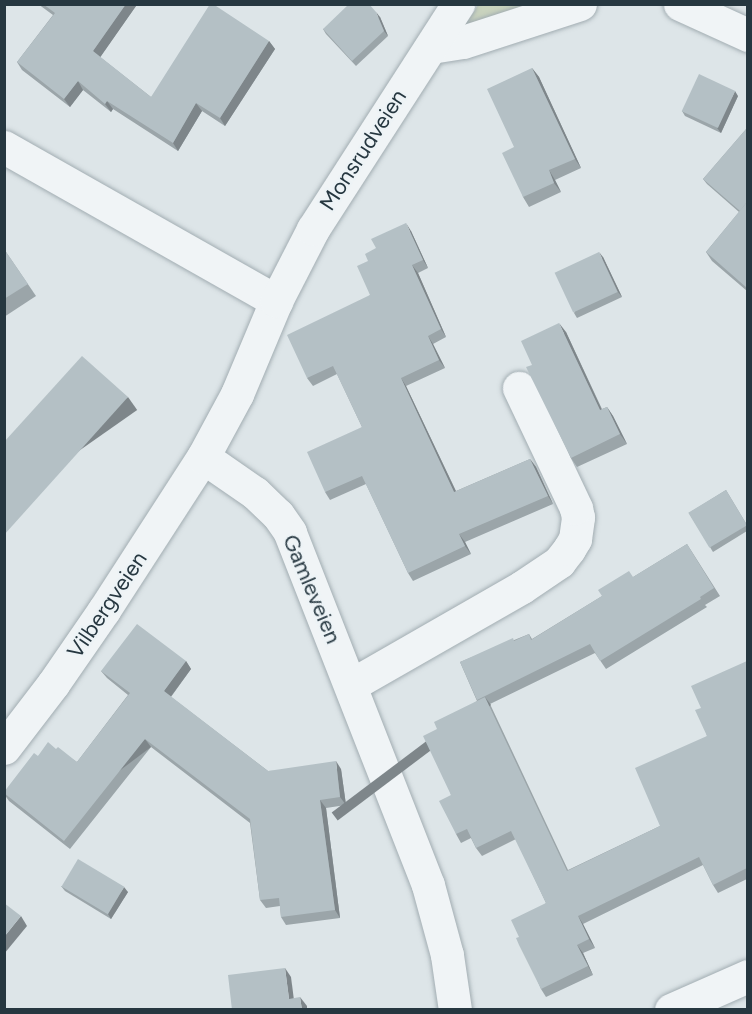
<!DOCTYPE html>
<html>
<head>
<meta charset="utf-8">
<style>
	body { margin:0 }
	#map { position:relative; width:752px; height:1014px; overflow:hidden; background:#dde5e8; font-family:Figtree,sans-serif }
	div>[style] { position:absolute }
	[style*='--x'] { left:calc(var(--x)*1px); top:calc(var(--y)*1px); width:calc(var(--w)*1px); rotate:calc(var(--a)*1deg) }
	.green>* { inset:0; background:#c9d3be }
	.roads { filter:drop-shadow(0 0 2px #a2adb2) drop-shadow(0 0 2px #a2adb2) }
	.minor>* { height:33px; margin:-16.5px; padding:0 16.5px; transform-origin:16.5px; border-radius:16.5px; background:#f0f4f6 }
	.wall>* { inset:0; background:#9ba5a9 }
	.shaded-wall>* { inset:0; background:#7e868a; transform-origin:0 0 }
	.building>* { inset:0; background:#b4c0c5; transform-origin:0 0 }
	span { translate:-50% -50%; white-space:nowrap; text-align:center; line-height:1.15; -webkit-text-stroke:4.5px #edf3f6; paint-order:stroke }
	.street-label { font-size:22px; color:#263740 }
	.frame { position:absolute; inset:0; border:6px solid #263740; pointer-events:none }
</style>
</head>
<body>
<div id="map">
	<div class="green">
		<div style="clip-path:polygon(478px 5px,538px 5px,463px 29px)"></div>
	</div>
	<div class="roads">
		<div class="minor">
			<div style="--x:680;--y:4;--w:75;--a:24.5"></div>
			<div style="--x:431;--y:47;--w:32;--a:-9"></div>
			<div style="--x:463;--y:42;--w:123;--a:-18"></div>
			<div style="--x:4;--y:147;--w:313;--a:29.5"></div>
			<div style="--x:351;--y:685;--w:197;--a:-29.8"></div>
			<div style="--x:522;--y:587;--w:45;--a:-34"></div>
			<div style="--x:559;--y:562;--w:16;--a:-52"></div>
			<div style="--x:569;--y:549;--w:12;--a:-59"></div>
			<div style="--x:575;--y:539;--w:22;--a:-82"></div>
			<div style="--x:578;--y:517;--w:9;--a:-103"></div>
			<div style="--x:576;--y:508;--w:133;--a:-115.4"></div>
			<div style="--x:4;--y:748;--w:81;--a:-52.6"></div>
			<div style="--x:53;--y:684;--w:90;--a:-55.4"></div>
			<div style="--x:104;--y:610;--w:182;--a:-57.1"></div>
			<div style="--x:455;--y:1010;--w:56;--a:-98.3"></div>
			<div style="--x:447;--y:955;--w:73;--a:-105.2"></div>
			<div style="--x:428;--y:885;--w:379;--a:-111.4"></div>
			<div style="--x:290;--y:532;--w:21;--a:-125"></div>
			<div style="--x:278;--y:515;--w:32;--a:-136"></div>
			<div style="--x:255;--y:493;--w:63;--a:-145.3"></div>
			<div style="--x:203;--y:457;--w:72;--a:-61.6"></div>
			<div style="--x:237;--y:394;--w:101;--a:-67.2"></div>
			<div style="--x:276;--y:301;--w:81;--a:-62.8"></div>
			<div style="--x:313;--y:229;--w:268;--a:-57.2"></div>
			<div style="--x:671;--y:1010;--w:84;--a:-23.8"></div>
		</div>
	</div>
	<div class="wall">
		<div style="clip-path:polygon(38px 4px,135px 4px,136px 6px,100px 57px,151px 97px,269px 41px,275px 49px,225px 126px,202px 111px,178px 151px,113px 109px,111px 112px,83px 90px,70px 107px,22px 70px,17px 62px,53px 15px)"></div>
		<div style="clip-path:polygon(380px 17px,388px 36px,356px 66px,326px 34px,323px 29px)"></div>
		<div style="clip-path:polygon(532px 68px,539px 77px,581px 168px,555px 180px,561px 192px,529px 207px,523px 197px,514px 147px)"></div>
		<div style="clip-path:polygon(738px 96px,721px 133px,685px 116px,682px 111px)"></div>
		<div style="clip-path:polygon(747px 128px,747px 291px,712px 261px,706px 252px,739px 212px,707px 184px,703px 179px)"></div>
		<div style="clip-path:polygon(411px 231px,428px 268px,418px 273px,446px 337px,433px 344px,445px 368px,406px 386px,456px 491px,530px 459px,536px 467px,553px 504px,465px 542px,471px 554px,413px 581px,408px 573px,366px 484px,330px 500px,325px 492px,362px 427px,337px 374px,313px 386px,307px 378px,370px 295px,368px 261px)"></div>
		<div style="clip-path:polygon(4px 249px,36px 296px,4px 317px)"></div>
		<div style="clip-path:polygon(603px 257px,622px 297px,577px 318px,574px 313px)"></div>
		<div style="clip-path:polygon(566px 332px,602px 409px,607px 407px,613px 416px,627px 444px,577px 467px,571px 458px,532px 365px)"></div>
		<div style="clip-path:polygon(726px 490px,747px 525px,747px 531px,713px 552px,689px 513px)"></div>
		<div style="clip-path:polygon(687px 544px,720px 596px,705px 605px,707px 607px,606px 669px,595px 653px,490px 704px,568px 870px,660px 826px,707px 736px,701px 708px,747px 661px,747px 879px,718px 893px,713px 885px,703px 865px,583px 924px,595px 948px,583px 953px,593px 975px,546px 997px,541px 989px,519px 937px,546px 903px,516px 839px,482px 856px,476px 848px,471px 838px,461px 843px,456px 834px,451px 795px,437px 729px,477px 701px,460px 662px,529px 634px,532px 639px)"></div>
		<div style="clip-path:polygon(186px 661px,191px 669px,171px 697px,268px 771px,341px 769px,346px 805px,326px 808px,340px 918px,286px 925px,281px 917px,280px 906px,266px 908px,260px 900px,250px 823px,151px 747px,70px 849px,9px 801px,4px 794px,38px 756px,56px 749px,77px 762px,128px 695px,107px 678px,101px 671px)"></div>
		<div style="clip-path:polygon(61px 886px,128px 892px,111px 919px,65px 891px)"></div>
	</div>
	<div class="shaded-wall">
		<div style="clip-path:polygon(126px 4px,135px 4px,136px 6px,99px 59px,93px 51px)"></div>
		<div style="clip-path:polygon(376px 12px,380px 17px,388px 36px,384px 31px)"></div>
		<div style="clip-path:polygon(269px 41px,275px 49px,225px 126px,220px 118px)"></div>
		<div style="clip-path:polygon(532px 68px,539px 77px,581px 168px,575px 159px)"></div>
		<div style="clip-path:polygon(78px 81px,83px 90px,70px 107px,64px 99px)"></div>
		<div style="clip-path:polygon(735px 91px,738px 96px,721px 133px,717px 128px)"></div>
		<div style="clip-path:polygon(107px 101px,113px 109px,111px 112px,105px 104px)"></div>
		<div style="clip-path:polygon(196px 103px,202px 111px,178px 151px,173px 143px)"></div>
		<div style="clip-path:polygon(549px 170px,555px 180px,561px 192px,554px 183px)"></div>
		<div style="clip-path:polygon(406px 223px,411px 231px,428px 268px,423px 260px)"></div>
		<div style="clip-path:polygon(599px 252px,603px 257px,622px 297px,618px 292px)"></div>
		<div style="clip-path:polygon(412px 265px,418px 273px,446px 337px,441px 329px)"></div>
		<div style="clip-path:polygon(559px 323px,566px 332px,606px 419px,600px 410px)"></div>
		<div style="clip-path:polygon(428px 336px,433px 344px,445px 368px,439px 360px)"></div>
		<div style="clip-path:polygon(401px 378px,406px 386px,460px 500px,454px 492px)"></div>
		<div style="left:128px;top:397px;width:16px;height:186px;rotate:55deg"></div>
		<div style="clip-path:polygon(607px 407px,613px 416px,627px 444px,620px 434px)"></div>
		<div style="clip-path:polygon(530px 459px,536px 467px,553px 504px,548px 496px)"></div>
		<div style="clip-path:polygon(459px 534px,465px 542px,471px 554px,465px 546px)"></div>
		<div style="clip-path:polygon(186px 661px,191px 669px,169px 699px,164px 691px)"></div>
		<div style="left:485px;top:697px;width:10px;height:192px;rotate:53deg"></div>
		<div style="left:145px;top:739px;width:10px;height:130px;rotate:53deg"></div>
		<div style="clip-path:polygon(336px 761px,341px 769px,346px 805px,340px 797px)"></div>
		<div style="clip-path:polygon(320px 800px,326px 808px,340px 918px,335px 910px)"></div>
		<div style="clip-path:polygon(124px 887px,128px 892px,111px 919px,108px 914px)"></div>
		<div style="clip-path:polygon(21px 916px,27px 926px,4px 954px,4px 937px)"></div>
		<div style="clip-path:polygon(578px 916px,583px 924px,595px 948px,589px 939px)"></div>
		<div style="clip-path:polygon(577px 945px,583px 953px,593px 975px,588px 966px)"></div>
		<div style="clip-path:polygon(285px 968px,291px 977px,295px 1008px,289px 999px)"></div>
		<div style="clip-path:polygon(300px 997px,307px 1006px,307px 1010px,302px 1010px)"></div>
	</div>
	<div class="building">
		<div style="clip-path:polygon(43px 4px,126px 4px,93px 51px,151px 97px,210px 4px,213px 4px,269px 41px,220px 118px,196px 103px,173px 143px,107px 101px,105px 104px,78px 81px,64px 99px,17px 62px,55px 13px)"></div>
		<div style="clip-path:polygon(349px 4px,369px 4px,376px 12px,384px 31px,352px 61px,323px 29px)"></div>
		<div style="clip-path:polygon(532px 68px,575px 159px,549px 170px,554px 183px,523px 197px,502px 153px,514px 147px,487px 89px)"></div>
		<div style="left:699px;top:74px;width:40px;height:41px;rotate:25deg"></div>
		<div style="clip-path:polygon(747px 128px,747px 202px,740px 211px,703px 179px)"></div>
		<div style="clip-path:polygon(747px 202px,747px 288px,706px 252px)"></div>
		<div style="clip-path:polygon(406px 223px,423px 260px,412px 265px,441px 329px,428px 336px,439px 360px,401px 378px,454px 492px,530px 459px,548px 496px,459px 534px,465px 546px,408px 573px,362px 476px,325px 492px,307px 452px,362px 427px,333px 366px,307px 378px,287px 335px,370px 295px,357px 266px,368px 261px,365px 254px,376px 248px,371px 239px)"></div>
		<div style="clip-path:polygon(4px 249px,28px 284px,4px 299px)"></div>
		<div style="left:599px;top:252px;width:44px;height:49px;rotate:65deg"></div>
		<div style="clip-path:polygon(559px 323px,600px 410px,607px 407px,620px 434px,571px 458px,526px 367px,532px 365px,521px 341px)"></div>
		<div style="clip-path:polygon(82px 356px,128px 397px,4px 535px,4px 442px)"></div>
		<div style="left:726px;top:490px;width:41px;height:44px;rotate:59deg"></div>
		<div style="clip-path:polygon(687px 544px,714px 588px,700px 597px,701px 599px,600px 661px,590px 644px,477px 700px,460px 662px,513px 638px,514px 641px,529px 634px,531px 640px,602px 596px,598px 590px,629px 571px,633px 577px)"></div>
		<div style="clip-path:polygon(137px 624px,186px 661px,164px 691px,268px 771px,336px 761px,340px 797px,320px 800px,335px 910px,281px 917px,279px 898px,260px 900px,250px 819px,145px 739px,64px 841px,4px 793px,4px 792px,34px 753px,38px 756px,48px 742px,56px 749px,58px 747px,77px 762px,130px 693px,101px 671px)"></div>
		<div style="clip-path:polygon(747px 661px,747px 868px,713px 885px,699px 857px,578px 916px,589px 939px,577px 945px,588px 966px,541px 989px,519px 945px,516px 938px,519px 937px,511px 920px,546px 903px,511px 831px,476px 848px,467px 829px,456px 834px,439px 801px,451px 795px,423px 736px,437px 729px,434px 722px,485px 697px,567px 871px,660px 826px,635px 768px,707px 736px,695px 710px,701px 708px,691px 686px)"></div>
		<div style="left:78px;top:859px;width:54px;height:32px;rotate:31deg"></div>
		<div style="clip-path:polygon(4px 903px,21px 916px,4px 937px)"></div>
		<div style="clip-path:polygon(285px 968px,289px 999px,300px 997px,302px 1010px,232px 1010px,228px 975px)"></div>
	</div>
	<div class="street-label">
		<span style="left:363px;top:150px;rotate:-57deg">Monsrudveien</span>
		<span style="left:312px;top:589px;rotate:67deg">Gamleveien</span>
		<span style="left:107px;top:605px;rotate:-56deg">Vilbergveien</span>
	</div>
	<div class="frame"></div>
</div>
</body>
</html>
